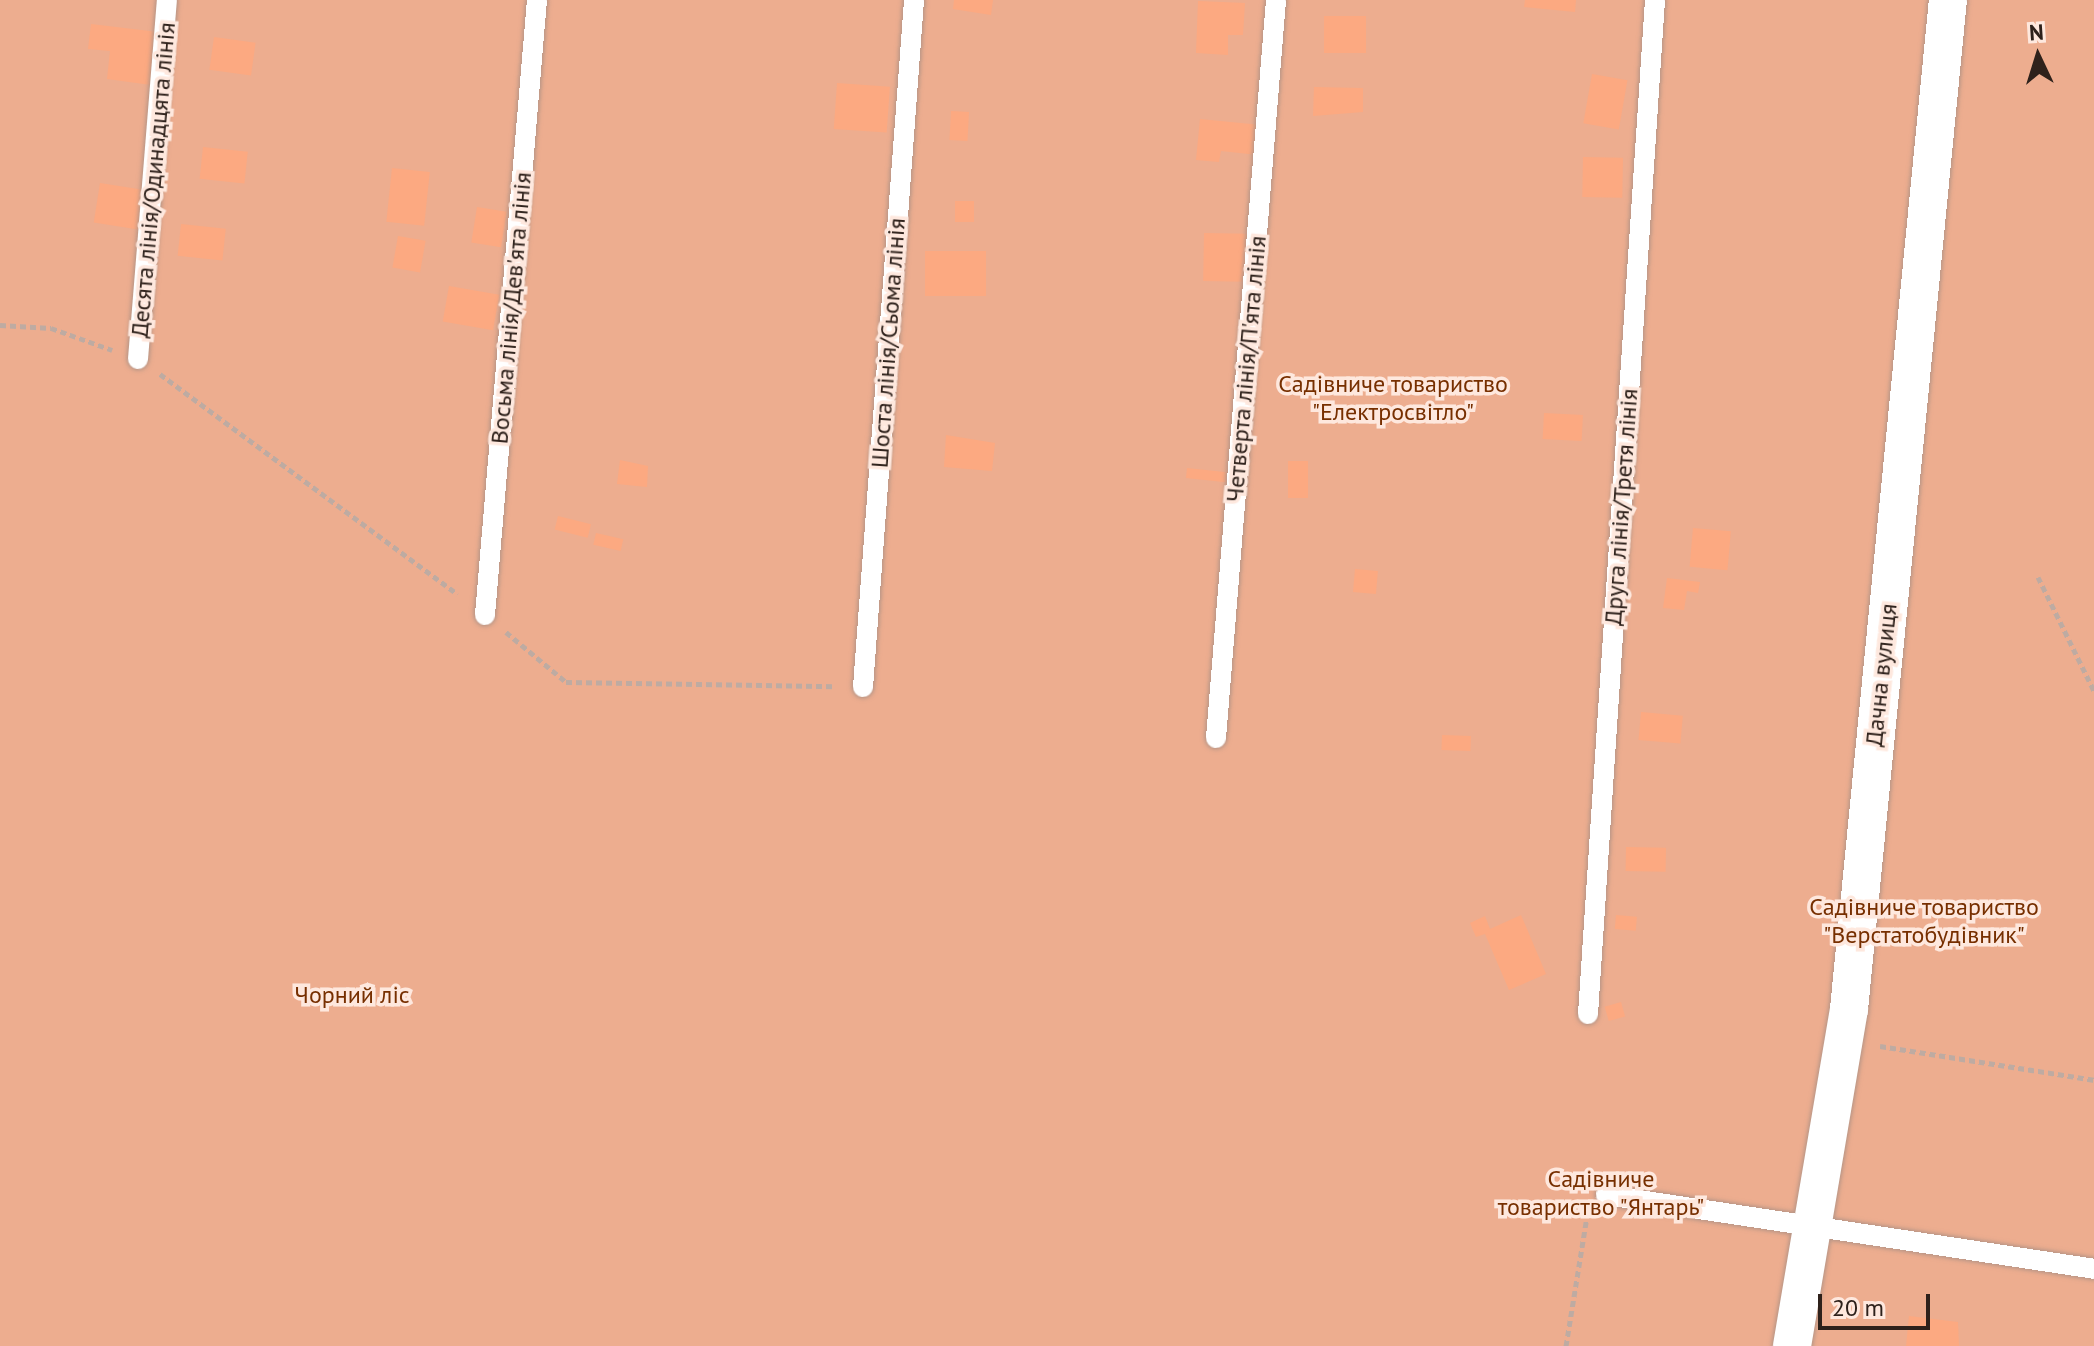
<!DOCTYPE html>
<html>
<head>
<meta charset="utf-8">
<style>
	body { margin:0 }
	#map { position:relative; width:2094px; height:1346px; overflow:hidden; background:#fee8de; font-family:"PT Sans",sans-serif }
	div>[style] { position:absolute }
	[style*='--x'] { left:calc(var(--x)*1px); top:calc(var(--y)*1px); width:calc(var(--w)*1px); rotate:calc(var(--a)*1deg) }
	.green>* { inset:0; background:#edad8f; transform-origin:0 0 }
	.building>* { inset:0; background:#fca981; transform-origin:0 0 }
	.path>* { height:5px; margin-top:-2.5px; transform-origin:0; background:repeating-linear-gradient(90deg,#beaba2 0 6px,transparent 0 10px) }
	.roads { filter:drop-shadow(0 0 2px #b69586) drop-shadow(0 0 2px #b69586) }
	.lane>* { height:20px; margin:-10px; padding:0 10px; transform-origin:10px; border-radius:10px; background:#fff }
	.street>* { height:38px; margin:-19px; padding:0 19px; transform-origin:19px; border-radius:19px; background:#fff }
	span { translate:-50% -50%; white-space:nowrap; text-align:center; line-height:1.15; -webkit-text-stroke:7px #fee8de; paint-order:stroke }
	.street-label { font-size:24px; color:#2e211b }
	.park-label { font-size:24px; color:#772f00 }
	.north { position:absolute; left:1998px; top:16px; width:80px; height:80px; -webkit-text-stroke:6px #fee8de; paint-order:stroke; rotate:356deg; font-size:22px; font-weight:700; line-height:32px; text-align:center; color:#2e211b }
	.north::after { content:''; display:block; margin:auto; width:28px; height:36px; background:#2e211b; clip-path:polygon(50% 0,100% 100%,50% 72%,0 100%) }
	.scale { position:absolute; left:1818px; top:1294px; width:112px; height:36px; box-sizing:border-box; border:4px solid #2e211b; border-top:0; padding-left:10px; font-size:24px; line-height:28px; white-space:nowrap; color:#2e211b; -webkit-text-stroke:6px #fee8de; paint-order:stroke }
</style>
</head>
<body>
<div id="map">
	<div class="green">
		<div style="left:0;top:0;width:2094px;height:1346px"></div>
	</div>
	<div class="building">
		<div style="clip-path:polygon(954px 0,993px 0,991px 15px,953px 9px)"></div>
		<div style="clip-path:polygon(1525px 0,1576px 0,1575px 12px,1524px 7px)"></div>
		<div style="clip-path:polygon(1198px 1px,1245px 3px,1243px 35px,1228px 35px,1228px 55px,1196px 53px)"></div>
		<div style="left:1324px;top:16px;width:42px;height:37px"></div>
		<div style="clip-path:polygon(91px 24px,158px 32px,151px 85px,107px 79px,110px 51px,88px 49px)"></div>
		<div style="left:214px;top:37px;width:42px;height:33px;rotate:8deg"></div>
		<div style="left:1592px;top:74px;width:36px;height:50px;rotate:10deg"></div>
		<div style="left:837px;top:83px;width:53px;height:46px;rotate:4deg"></div>
		<div style="clip-path:polygon(1314px 87px,1363px 88px,1363px 112px,1313px 116px)"></div>
		<div style="left:951px;top:111px;width:18px;height:29px;rotate:3deg"></div>
		<div style="clip-path:polygon(1200px 119px,1261px 125px,1258px 155px,1221px 151px,1219px 162px,1196px 160px)"></div>
		<div style="left:203px;top:147px;width:45px;height:32px;rotate:6deg"></div>
		<div style="left:1583px;top:157px;width:40px;height:40px;rotate:1deg"></div>
		<div style="left:392px;top:168px;width:38px;height:54px;rotate:6deg"></div>
		<div style="left:100px;top:183px;width:45px;height:40px;rotate:9deg"></div>
		<div style="left:955px;top:201px;width:19px;height:21px"></div>
		<div style="left:477px;top:207px;width:30px;height:36px;rotate:9deg"></div>
		<div style="left:181px;top:224px;width:45px;height:32px;rotate:6deg"></div>
		<div style="left:1204px;top:233px;width:43px;height:48px;rotate:1deg"></div>
		<div style="left:398px;top:236px;width:28px;height:32px;rotate:10deg"></div>
		<div style="left:925px;top:251px;width:61px;height:45px"></div>
		<div style="left:449px;top:286px;width:51px;height:36px;rotate:10deg"></div>
		<div style="left:1544px;top:413px;width:39px;height:26px;rotate:3deg"></div>
		<div style="clip-path:polygon(946px 435px,995px 443px,992px 471px,944px 467px)"></div>
		<div style="clip-path:polygon(620px 460px,648px 466px,647px 487px,617px 484px)"></div>
		<div style="left:1288px;top:461px;width:20px;height:37px"></div>
		<div style="left:1187px;top:468px;width:40px;height:10px;rotate:6deg"></div>
		<div style="left:558px;top:516px;width:34px;height:14px;rotate:14deg"></div>
		<div style="left:1693px;top:528px;width:38px;height:39px;rotate:5deg"></div>
		<div style="left:596px;top:533px;width:28px;height:12px;rotate:13deg"></div>
		<div style="left:1355px;top:569px;width:23px;height:23px;rotate:5deg"></div>
		<div style="clip-path:polygon(1667px 578px,1700px 582px,1698px 593px,1687px 591px,1684px 610px,1663px 608px)"></div>
		<div style="left:1641px;top:712px;width:42px;height:28px;rotate:5deg"></div>
		<div style="left:1442px;top:735px;width:29px;height:15px;rotate:2deg"></div>
		<div style="left:1626px;top:847px;width:40px;height:24px;rotate:1deg"></div>
		<div style="clip-path:polygon(1521px 915px,1546px 974px,1509px 990px,1485px 934px,1476px 937px,1470px 923px,1485px 916px,1490px 929px)"></div>
		<div style="left:1616px;top:915px;width:21px;height:14px;rotate:5deg"></div>
		<div style="left:1621px;top:1002px;width:15px;height:17px;rotate:74deg"></div>
		<div style="clip-path:polygon(1909px 1316px,1958px 1322px,1959px 1346px,1906px 1346px)"></div>
	</div>
	<div class="path">
		<div style="--x:0;--y:325;--w:51;--a:3.4"></div>
		<div style="--x:51;--y:328;--w:65;--a:19.8"></div>
		<div style="--x:160;--y:374;--w:370;--a:36.5"></div>
		<div style="--x:2038;--y:577;--w:127;--a:63.8"></div>
		<div style="--x:506;--y:632;--w:78;--a:39.8"></div>
		<div style="--x:566;--y:682;--w:268;--a:0.9"></div>
		<div style="--x:1880;--y:1046;--w:217;--a:9"></div>
		<div style="--x:1566;--y:1346;--w:131;--a:-80.8"></div>
	</div>
	<div class="roads">
		<div class="lane">
			<div style="--x:138;--y:359;--w:360;--a:-85.4"></div>
			<div style="--x:485;--y:615;--w:617;--a:-85.17"></div>
			<div style="--x:863;--y:687;--w:689;--a:-85.75"></div>
			<div style="--x:1216;--y:738;--w:740;--a:-85.35"></div>
			<div style="--x:1588;--y:1014;--w:1016;--a:-86.22"></div>
			<div style="--x:1606;--y:1195;--w:494;--a:8.6"></div>
		</div>
		<div class="street">
			<div style="--x:1792;--y:1346;--w:342;--a:-80.4"></div>
			<div style="--x:1849;--y:1009;--w:1014;--a:-84.4"></div>
		</div>
	</div>
	<div class="street-label">
		<span style="left:153px;top:180px;rotate:-85deg">Десята лінія/Одинадцята лінія</span>
		<span style="left:511px;top:308px;rotate:-85deg">Восьма лінія/Дев'ята лінія</span>
		<span style="left:888px;top:343px;rotate:-86deg">Шоста лінія/Сьома лінія</span>
		<span style="left:1246px;top:369px;rotate:-85deg">Четверта лінія/П'ята лінія</span>
		<span style="left:1621px;top:507px;rotate:-86deg">Друга лінія/Третя лінія</span>
		<span style="left:1881px;top:675px;rotate:-84deg">Дачна вулиця</span>
	</div>
	<div class="park-label">
		<span style="left:1393px;top:398px">Садівниче товариство<br>"Електросвітло"</span>
		<span style="left:1924px;top:921px">Садівниче товариство<br>"Верстатобудівник"</span>
		<span style="left:352px;top:995px">Чорний ліс</span>
		<span style="left:1601px;top:1193px">Садівниче<br>товариство "Янтарь"</span>
	</div>
	<div class="north">N</div>
	<div class="scale">20 m</div>
</div>
</body>
</html>
